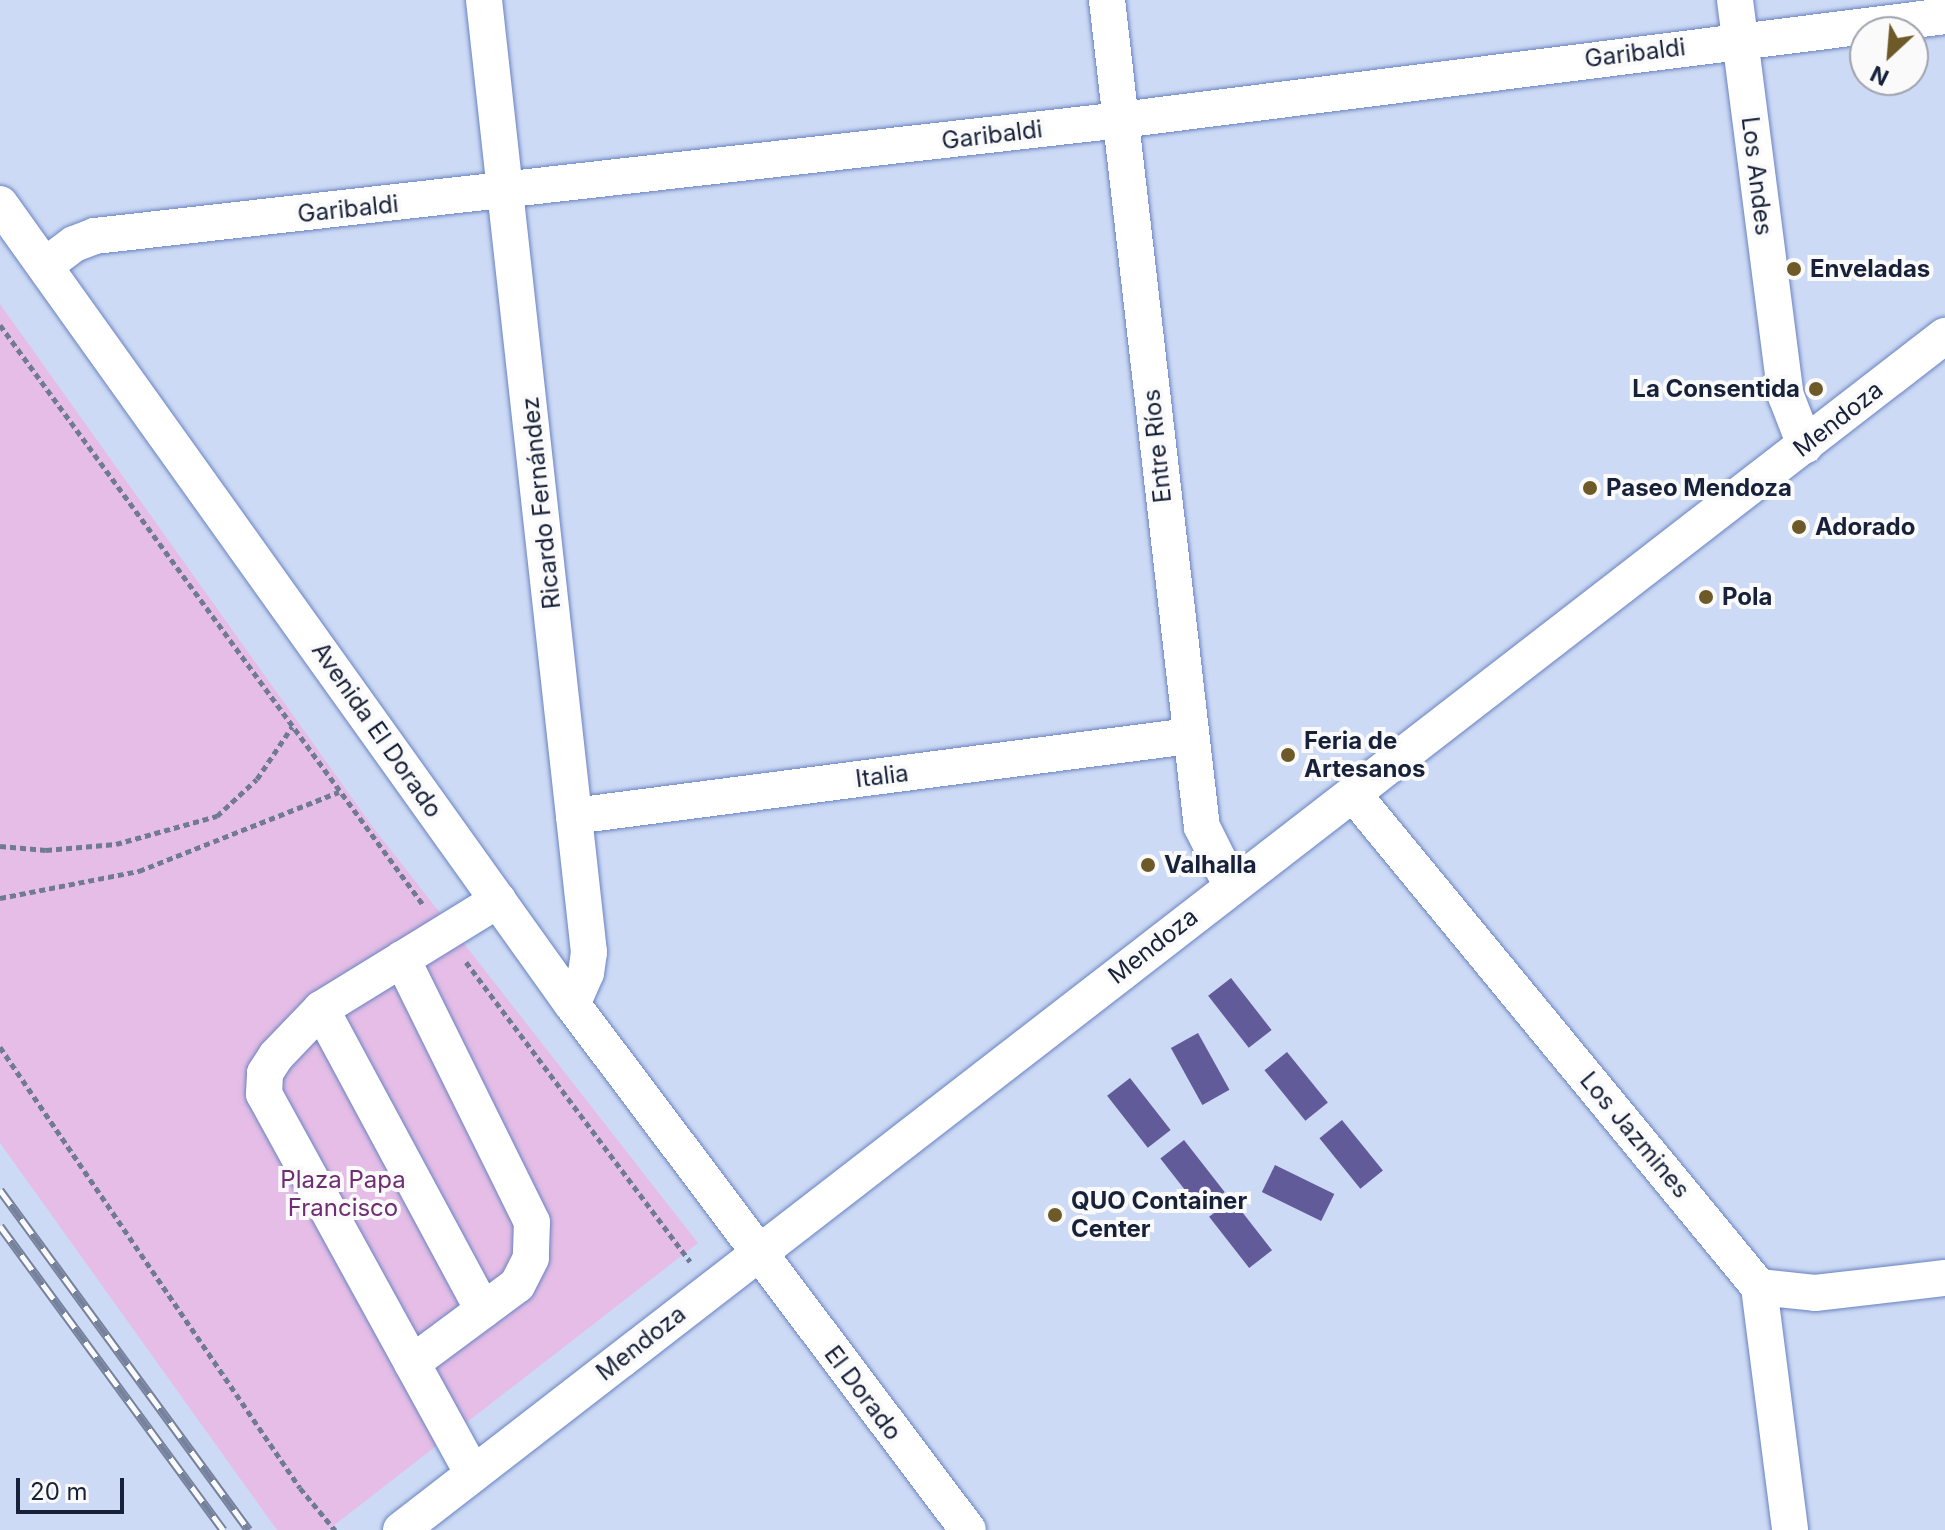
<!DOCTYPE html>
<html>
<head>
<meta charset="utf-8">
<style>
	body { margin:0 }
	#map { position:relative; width:1945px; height:1530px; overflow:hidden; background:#cddaf5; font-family:Inter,sans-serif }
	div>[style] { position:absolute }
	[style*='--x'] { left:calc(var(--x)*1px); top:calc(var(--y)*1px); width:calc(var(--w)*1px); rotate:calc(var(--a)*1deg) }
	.green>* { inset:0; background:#e5bde6 }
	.building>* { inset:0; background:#615b9a; transform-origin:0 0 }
	.path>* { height:5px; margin-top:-2.5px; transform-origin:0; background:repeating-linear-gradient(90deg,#6f7a94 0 6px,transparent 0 10px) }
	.roads { filter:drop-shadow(0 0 2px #6983c1) drop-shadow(0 0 2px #6983c1) }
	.minor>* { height:36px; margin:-18px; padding:0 18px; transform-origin:18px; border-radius:18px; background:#fff }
	.rail>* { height:9px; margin-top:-4.5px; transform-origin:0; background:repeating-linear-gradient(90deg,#fafafa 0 18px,#76829c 0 36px); box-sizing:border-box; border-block:2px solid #76829c }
	.dots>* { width:22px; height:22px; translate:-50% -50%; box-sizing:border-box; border:4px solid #fafafa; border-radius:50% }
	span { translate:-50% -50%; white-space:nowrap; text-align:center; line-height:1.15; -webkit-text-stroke:8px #fafafa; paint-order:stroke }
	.street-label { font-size:24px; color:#17213a }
	.poi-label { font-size:24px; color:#17213a; font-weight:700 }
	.left { translate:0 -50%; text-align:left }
	.right { translate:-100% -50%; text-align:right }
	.park-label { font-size:24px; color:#6f2e72 }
	.north { position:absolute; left:1849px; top:16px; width:80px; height:80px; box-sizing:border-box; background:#fafafa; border:2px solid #9fa3ad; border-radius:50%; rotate:206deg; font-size:22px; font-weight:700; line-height:32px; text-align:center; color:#17213a }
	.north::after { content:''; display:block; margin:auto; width:28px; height:36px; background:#6e5928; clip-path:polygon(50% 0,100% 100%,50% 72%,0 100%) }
	.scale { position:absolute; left:16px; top:1478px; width:108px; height:36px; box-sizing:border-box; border:4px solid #17213a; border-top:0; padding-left:10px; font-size:24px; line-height:28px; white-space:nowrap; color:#17213a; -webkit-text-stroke:6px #fafafa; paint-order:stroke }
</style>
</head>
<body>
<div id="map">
	<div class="green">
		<div style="clip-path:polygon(0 304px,372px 826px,698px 1243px,328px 1530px,277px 1530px,0 1143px)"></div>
	</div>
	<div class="building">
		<div style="left:1231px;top:978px;width:66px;height:29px;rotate:52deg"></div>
		<div style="left:1198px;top:1033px;width:65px;height:31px;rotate:61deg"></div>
		<div style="left:1287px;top:1052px;width:65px;height:29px;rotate:51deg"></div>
		<div style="left:1130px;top:1078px;width:66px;height:29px;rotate:52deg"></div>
		<div style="left:1342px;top:1120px;width:65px;height:29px;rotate:51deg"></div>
		<div style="left:1184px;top:1140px;width:66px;height:30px;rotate:52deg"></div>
		<div style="left:1275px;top:1165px;width:66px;height:30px;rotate:26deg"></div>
		<div style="left:1232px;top:1199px;width:65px;height:29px;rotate:52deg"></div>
	</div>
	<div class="path">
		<div style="--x:0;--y:325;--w:719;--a:53.88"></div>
		<div style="--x:0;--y:846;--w:46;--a:5"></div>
		<div style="--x:46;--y:850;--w:70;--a:-4.9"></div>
		<div style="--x:116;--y:844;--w:105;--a:-15.5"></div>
		<div style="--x:217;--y:816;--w:54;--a:-42.8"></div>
		<div style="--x:257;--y:779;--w:63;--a:-56.1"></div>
		<div style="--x:0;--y:898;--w:142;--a:-11"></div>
		<div style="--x:139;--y:871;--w:215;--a:-21.6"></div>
		<div style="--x:466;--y:962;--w:374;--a:53.2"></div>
		<div style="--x:0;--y:1047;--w:533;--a:55.77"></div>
		<div style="--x:300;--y:1488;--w:55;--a:50.2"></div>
	</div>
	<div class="roads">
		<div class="minor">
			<div style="--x:484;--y:0;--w:958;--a:83.71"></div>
			<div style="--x:589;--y:952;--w:21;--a:98"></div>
			<div style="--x:586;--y:973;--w:34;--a:114"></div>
			<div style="--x:1107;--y:0;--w:832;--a:83.45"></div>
			<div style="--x:1202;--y:827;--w:65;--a:63.4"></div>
			<div style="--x:1735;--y:0;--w:399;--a:82.7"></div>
			<div style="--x:1786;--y:396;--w:53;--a:68.8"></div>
			<div style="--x:0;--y:204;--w:983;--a:54.44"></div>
			<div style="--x:572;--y:1004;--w:658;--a:53.03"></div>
			<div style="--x:46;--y:265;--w:35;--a:-37"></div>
			<div style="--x:74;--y:244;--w:22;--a:-21"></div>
			<div style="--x:95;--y:236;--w:1033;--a:-6.45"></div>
			<div style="--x:1121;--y:120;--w:831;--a:-7.19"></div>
			<div style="--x:1354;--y:795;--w:637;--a:50.54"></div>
			<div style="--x:1759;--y:1287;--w:245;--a:82.7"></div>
			<div style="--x:574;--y:816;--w:620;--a:-7.41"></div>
			<div style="--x:402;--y:959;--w:293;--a:63.7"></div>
			<div style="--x:532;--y:1222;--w:36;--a:92"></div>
			<div style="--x:531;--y:1258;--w:30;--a:117"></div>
			<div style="--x:517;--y:1285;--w:131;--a:143.4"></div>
			<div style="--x:321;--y:1009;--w:342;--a:61.7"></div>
			<div style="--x:1759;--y:1287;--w:56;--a:6.1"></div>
			<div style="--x:1815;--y:1293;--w:131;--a:-6.6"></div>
			<div style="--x:473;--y:1474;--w:434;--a:-118.8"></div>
			<div style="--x:264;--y:1094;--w:21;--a:-87"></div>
			<div style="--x:265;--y:1073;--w:20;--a:-57"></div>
			<div style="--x:276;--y:1056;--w:65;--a:-46.2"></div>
			<div style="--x:321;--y:1009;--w:208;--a:-31.6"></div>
			<div style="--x:401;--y:1530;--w:1952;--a:-37.72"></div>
		</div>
	</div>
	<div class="rail">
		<div style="--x:0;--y:1190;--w:421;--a:53.8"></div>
		<div style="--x:0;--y:1226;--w:377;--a:53.7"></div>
	</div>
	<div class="dots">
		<div style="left:1794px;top:269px;background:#6e5928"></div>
		<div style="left:1816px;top:389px;background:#6e5928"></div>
		<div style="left:1590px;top:488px;background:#6e5928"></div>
		<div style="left:1799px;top:527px;background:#6e5928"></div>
		<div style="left:1706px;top:597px;background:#6e5928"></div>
		<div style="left:1288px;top:755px;background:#6e5928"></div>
		<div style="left:1148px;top:865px;background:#6e5928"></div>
		<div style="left:1055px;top:1215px;background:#6e5928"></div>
	</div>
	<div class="street-label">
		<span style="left:1635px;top:53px;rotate:-7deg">Garibaldi</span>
		<span style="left:992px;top:135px;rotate:-7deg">Garibaldi</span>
		<span style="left:1757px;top:176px;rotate:83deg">Los Andes</span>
		<span style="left:348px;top:209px;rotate:-6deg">Garibaldi</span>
		<span style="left:1838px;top:419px;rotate:-38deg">Mendoza</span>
		<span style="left:1157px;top:446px;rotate:-96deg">Entre Ríos</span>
		<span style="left:541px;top:503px;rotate:-96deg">Ricardo Fernández</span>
		<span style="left:377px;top:730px;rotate:55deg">Avenida El Dorado</span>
		<span style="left:882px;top:776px;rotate:-7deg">Italia</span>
		<span style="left:1153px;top:946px;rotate:-38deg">Mendoza</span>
		<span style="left:1635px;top:1135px;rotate:50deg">Los Jazmines</span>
		<span style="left:641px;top:1343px;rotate:-38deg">Mendoza</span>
		<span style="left:863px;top:1393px;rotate:53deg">El Dorado</span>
	</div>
	<div class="poi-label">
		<span class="left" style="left:1810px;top:269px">Enveladas</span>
		<span class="right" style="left:1800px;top:389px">La Consentida</span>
		<span class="left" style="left:1606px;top:488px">Paseo Mendoza</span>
		<span class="left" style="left:1815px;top:527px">Adorado</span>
		<span class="left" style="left:1722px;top:597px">Pola</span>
		<span class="left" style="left:1304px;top:755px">Feria de<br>Artesanos</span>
		<span class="left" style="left:1164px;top:865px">Valhalla</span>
		<span class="left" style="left:1071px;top:1215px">QUO Container<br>Center</span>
	</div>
	<div class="park-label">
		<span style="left:343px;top:1194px">Plaza Papa<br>Francisco</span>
	</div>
	<div class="north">N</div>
	<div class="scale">20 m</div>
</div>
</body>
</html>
